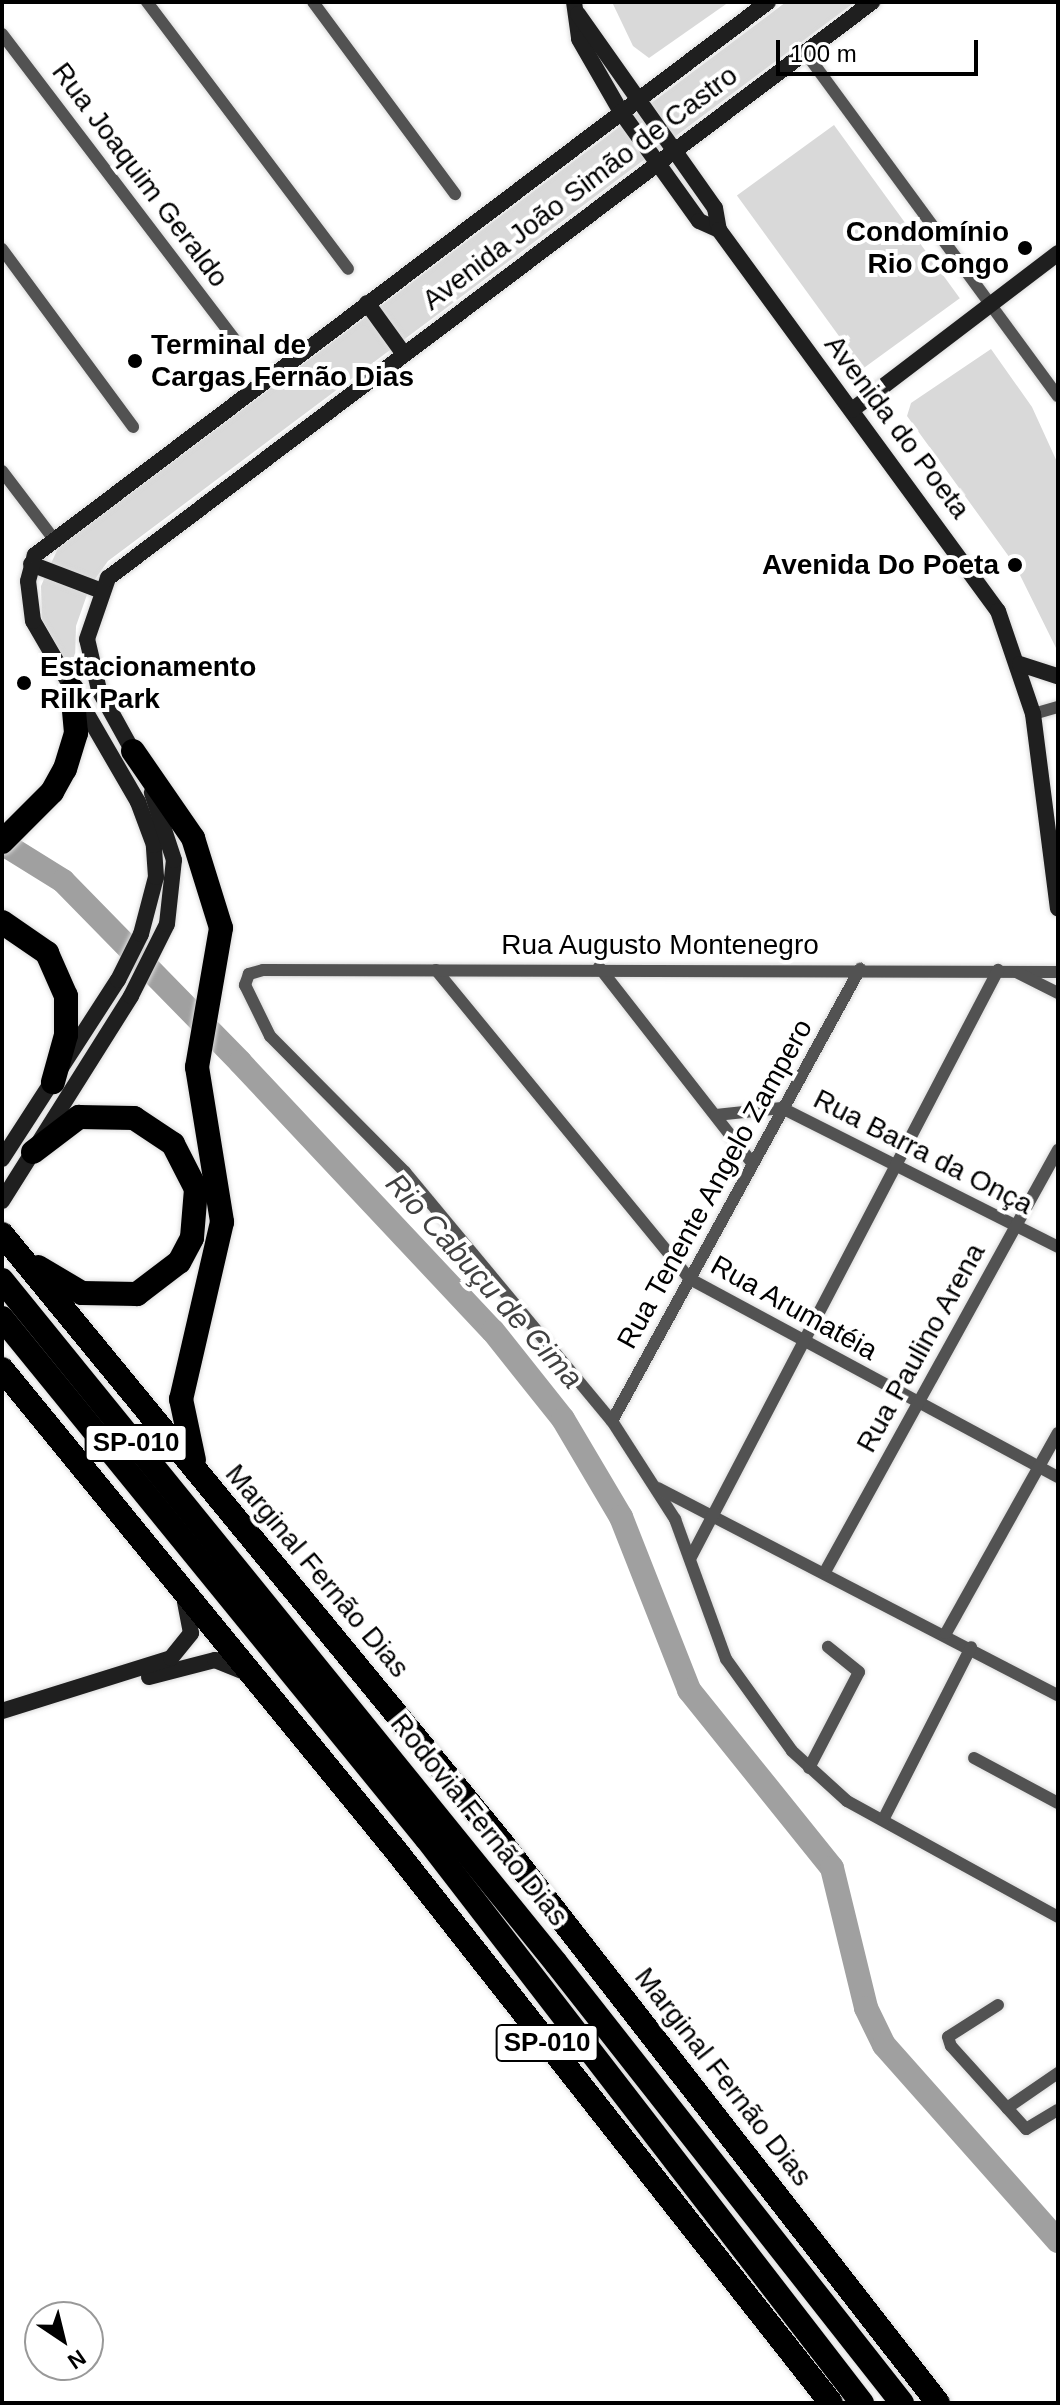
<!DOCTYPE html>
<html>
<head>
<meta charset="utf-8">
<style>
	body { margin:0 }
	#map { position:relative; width:1060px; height:2405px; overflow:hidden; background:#fff; font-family:Arial,sans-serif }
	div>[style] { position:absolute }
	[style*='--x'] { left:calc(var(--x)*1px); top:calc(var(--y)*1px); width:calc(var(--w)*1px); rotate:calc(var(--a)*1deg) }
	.green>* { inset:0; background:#d9d9d9; transform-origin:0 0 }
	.river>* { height:24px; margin:-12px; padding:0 12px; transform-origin:12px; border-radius:12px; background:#a0a0a0 }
	.roads { filter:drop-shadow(0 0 2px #dbdbdb) drop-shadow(0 0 2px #dbdbdb) }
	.street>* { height:12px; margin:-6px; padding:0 6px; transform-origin:6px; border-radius:6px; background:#525252 }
	.secondary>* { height:16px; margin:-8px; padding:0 8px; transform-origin:8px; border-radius:8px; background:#1f1f1f }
	.highway>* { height:24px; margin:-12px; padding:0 12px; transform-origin:12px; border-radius:12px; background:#000 }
	.dots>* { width:22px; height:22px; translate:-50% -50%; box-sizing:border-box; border:4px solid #fff; border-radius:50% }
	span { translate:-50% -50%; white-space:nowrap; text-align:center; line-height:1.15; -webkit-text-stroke:8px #fff; paint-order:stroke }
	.shield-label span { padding:2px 6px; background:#fff; border:2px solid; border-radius:6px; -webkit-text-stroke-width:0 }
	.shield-label { font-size:26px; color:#000; font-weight:700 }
	.street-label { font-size:28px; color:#000 }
	.poi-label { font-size:28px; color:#000; font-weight:700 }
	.right { translate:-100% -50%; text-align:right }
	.left { translate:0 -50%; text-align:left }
	.water-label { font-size:30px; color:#414141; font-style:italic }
	.frame { position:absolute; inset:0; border:4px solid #000; pointer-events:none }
	.north { position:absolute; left:24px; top:2301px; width:80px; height:80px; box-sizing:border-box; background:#fff; border:2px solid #999; border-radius:50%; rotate:145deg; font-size:22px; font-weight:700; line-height:32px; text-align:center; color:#000 }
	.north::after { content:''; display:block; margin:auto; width:28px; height:36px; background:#000; clip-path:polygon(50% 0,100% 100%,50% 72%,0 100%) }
	.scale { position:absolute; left:776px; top:40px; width:202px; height:36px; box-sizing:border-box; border:4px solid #000; border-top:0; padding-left:10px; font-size:24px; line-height:28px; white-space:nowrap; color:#000; -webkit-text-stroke:6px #fff; paint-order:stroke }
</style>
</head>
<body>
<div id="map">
	<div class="green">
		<div style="clip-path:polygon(612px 2px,729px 2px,649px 58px,633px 46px)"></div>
		<div style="clip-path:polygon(786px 2px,855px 2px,108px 561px,90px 586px,76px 626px,75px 660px,88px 700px,42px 619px,41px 586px,58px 548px)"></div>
		<div style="left:834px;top:125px;width:214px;height:120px;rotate:54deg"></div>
		<div style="clip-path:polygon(991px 349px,1032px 407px,1058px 464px,1058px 652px,1015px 565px,907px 416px,911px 403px)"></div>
	</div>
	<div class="river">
		<div style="--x:2;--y:843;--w:72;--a:31.9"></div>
		<div style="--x:63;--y:881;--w:253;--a:45.6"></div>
		<div style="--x:240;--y:1062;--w:369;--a:46.8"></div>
		<div style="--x:493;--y:1331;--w:112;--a:51.5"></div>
		<div style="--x:563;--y:1419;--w:114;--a:59.4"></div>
		<div style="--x:621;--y:1517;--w:186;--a:68.5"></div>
		<div style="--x:689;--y:1690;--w:228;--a:51.2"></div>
		<div style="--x:832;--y:1868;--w:144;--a:76.3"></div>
		<div style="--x:866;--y:2008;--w:41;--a:64.1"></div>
		<div style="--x:884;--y:2045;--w:262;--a:48.4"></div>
	</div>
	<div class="roads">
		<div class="street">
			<div style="--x:147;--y:2;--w:334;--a:53"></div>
			<div style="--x:313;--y:2;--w:239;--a:53.5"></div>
			<div style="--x:2;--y:34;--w:392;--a:52.7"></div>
			<div style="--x:805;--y:52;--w:427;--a:53.7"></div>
			<div style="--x:2;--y:249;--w:221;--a:53.6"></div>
			<div style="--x:2;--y:471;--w:84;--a:52.7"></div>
			<div style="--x:1033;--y:714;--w:26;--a:-16"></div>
			<div style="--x:599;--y:967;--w:249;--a:52"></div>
			<div style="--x:436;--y:970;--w:400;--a:50.6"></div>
			<div style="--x:690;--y:1279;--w:418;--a:28.3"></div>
			<div style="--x:1058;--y:972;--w:795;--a:-179.86"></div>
			<div style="--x:263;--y:970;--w:15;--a:164"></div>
			<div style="--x:249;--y:974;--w:12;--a:110"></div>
			<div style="--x:245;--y:985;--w:57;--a:63.9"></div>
			<div style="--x:270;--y:1036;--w:192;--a:45.2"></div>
			<div style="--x:405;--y:1172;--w:324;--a:50.3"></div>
			<div style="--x:612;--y:1421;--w:117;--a:57.3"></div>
			<div style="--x:675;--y:1519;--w:149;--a:70"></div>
			<div style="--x:726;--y:1659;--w:113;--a:54.3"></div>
			<div style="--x:792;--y:1751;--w:74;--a:42.3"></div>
			<div style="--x:847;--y:1801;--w:241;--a:28.8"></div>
			<div style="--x:1018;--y:973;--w:45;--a:26.6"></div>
			<div style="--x:716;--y:1115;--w:66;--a:-6.1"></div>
			<div style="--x:782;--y:1108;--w:309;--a:26.7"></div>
			<div style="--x:612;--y:1421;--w:516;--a:-61.25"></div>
			<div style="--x:658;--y:1488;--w:450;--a:27.4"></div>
			<div style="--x:690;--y:1559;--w:665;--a:-62.39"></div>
			<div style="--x:826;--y:1570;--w:480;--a:-61.1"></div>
			<div style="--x:946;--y:1633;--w:229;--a:-60.8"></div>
			<div style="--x:974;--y:1758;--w:95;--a:28.2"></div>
			<div style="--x:809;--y:1768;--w:108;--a:-62.5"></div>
			<div style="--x:859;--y:1672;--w:40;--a:-141"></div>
			<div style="--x:883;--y:1820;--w:194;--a:-63"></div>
			<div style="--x:998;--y:2005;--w:59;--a:147.4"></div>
			<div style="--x:948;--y:2037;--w:9;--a:72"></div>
			<div style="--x:951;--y:2046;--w:112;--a:47.9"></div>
			<div style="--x:1026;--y:2129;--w:37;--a:-31"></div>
			<div style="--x:1007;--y:2108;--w:62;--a:-34.5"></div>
		</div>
		<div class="secondary">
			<div style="--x:574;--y:2;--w:37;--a:82"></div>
			<div style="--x:579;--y:39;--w:84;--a:60.1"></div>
			<div style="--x:621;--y:112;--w:134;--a:54.4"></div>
			<div style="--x:699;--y:221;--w:22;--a:24"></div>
			<div style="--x:578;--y:14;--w:237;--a:54.8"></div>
			<div style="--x:715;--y:208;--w:22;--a:80"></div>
			<div style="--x:719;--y:230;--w:472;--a:53.8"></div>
			<div style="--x:998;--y:611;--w:109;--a:71.2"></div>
			<div style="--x:1033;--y:714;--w:196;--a:82.7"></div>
			<div style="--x:367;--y:303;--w:62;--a:54.2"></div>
			<div style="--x:852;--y:410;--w:259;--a:-37.3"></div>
			<div style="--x:31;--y:564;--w:73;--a:20.9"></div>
			<div style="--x:1020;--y:664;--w:40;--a:18"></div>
			<div style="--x:136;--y:757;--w:77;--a:-118.9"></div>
			<div style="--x:99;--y:690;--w:52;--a:-103.2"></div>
			<div style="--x:87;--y:639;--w:65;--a:-71"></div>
			<div style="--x:108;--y:578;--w:957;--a:-37.01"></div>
			<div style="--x:2;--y:1159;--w:213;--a:-57.1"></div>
			<div style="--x:118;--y:980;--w:51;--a:-63.4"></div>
			<div style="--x:141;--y:934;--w:59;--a:-75.3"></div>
			<div style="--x:156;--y:877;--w:32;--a:-94"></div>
			<div style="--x:154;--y:845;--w:46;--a:-110.4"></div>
			<div style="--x:138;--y:802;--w:209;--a:-120.1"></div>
			<div style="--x:33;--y:621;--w:40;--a:-97.1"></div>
			<div style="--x:28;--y:581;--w:27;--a:-75"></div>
			<div style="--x:35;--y:555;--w:918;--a:-37.03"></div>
			<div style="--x:2;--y:1201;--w:242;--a:-57.8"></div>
			<div style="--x:131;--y:996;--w:80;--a:-63.4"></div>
			<div style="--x:167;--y:924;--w:64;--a:-83.8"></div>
			<div style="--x:174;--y:860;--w:71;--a:-108.2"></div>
			<div style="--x:149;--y:1677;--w:68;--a:-14.4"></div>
			<div style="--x:215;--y:1660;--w:32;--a:22"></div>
			<div style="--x:2;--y:1711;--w:177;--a:-17.4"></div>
			<div style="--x:171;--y:1658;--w:32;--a:-51"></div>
			<div style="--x:191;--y:1633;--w:32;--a:-101"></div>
		</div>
		<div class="highway">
			<div style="--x:133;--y:751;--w:106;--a:55.4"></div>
			<div style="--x:193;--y:838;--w:94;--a:72.7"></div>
			<div style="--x:221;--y:928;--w:141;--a:99.8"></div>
			<div style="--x:197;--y:1067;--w:157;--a:80.8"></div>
			<div style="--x:222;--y:1222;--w:182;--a:103"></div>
			<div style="--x:181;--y:1399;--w:62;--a:78"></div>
			<div style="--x:2;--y:842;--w:71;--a:-45"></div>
			<div style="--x:52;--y:792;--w:26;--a:-61"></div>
			<div style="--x:65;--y:769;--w:38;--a:-73"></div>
			<div style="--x:76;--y:733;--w:44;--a:-95.2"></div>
			<div style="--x:2;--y:922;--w:55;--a:34.6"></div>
			<div style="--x:47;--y:953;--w:47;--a:66.2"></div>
			<div style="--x:66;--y:996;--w:39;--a:90"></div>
			<div style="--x:66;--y:1035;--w:49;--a:105.5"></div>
			<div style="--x:33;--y:1152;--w:58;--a:-37.3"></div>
			<div style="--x:79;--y:1117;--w:55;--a:1"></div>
			<div style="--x:134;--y:1118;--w:47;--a:33.7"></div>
			<div style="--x:173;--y:1144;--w:51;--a:62.9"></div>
			<div style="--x:196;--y:1189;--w:49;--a:94.7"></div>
			<div style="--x:192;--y:1238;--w:27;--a:118"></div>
			<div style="--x:179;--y:1262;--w:53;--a:142.7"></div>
			<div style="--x:137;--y:1294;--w:55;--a:-179"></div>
			<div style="--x:82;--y:1293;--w:51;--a:-149.4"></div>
			<div style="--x:2;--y:1234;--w:789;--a:50.6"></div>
			<div style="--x:503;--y:1844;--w:708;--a:52.11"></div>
			<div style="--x:2;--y:1280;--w:879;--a:50.95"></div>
			<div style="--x:556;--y:1963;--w:560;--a:51.82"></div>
			<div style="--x:2;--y:1318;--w:671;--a:50.81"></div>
			<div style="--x:426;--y:1838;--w:714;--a:52.34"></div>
			<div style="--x:2;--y:1369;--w:624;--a:50.72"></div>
			<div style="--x:397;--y:1852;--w:701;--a:51.77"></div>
		</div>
	</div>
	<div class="dots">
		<div style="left:1025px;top:248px;background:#000"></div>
		<div style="left:135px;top:361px;background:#000"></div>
		<div style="left:1015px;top:565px;background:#000"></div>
		<div style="left:24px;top:683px;background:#000"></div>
	</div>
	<div class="shield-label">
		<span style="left:136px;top:1443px">SP-010</span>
		<span style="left:547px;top:2043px">SP-010</span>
	</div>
	<div class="street-label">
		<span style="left:140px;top:175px;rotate:53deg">Rua Joaquim Geraldo</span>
		<span style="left:580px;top:188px;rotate:-37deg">Avenida João Simão de Castro</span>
		<span style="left:897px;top:427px;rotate:53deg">Avenida do Poeta</span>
		<span style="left:660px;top:945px">Rua Augusto Montenegro</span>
		<span style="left:923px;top:1152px;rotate:27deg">Rua Barra da Onça</span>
		<span style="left:715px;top:1184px;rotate:-61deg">Rua Tenente Angelo Zampero</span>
		<span style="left:794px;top:1308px;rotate:29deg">Rua Arumatéia</span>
		<span style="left:921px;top:1348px;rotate:-61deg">Rua Paulino Arena</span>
		<span style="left:317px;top:1571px;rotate:50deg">Marginal Fernão Dias</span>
		<span style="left:479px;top:1820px;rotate:51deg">Rodovia Fernão Dias</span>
		<span style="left:723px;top:2077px;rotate:52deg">Marginal Fernão Dias</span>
	</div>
	<div class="poi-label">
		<span class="right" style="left:1009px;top:248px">Condomínio<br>Rio Congo</span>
		<span class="left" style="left:151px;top:361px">Terminal de<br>Cargas Fernão Dias</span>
		<span class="right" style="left:999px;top:565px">Avenida Do Poeta</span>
		<span class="left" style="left:40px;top:683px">Estacionamento<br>Rilk Park</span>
	</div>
	<div class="water-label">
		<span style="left:484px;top:1281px;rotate:48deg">Rio Cabuçu de Cima</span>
	</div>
	<div class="frame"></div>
	<div class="north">N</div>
	<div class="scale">100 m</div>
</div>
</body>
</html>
